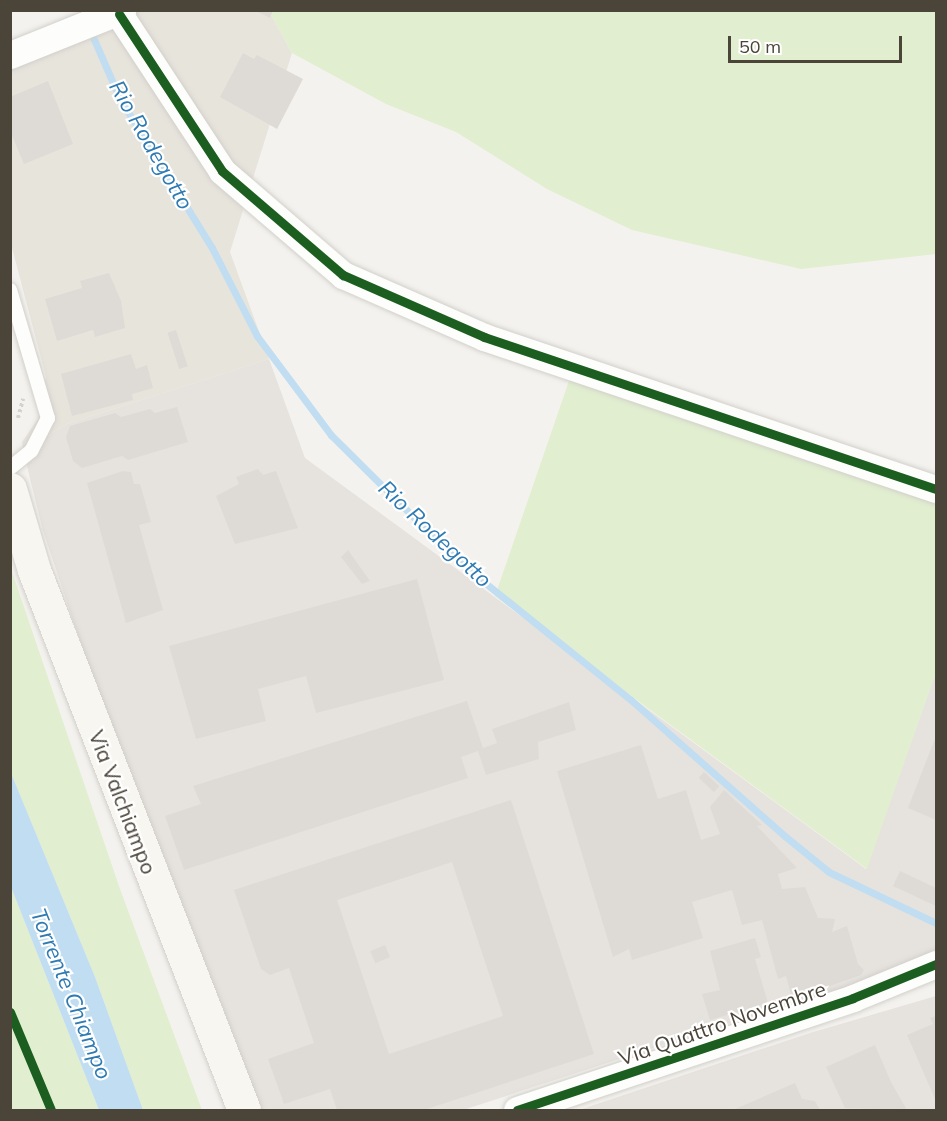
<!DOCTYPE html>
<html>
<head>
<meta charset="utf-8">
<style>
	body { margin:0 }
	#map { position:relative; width:947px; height:1121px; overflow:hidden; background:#f4f2ee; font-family:Mulish,sans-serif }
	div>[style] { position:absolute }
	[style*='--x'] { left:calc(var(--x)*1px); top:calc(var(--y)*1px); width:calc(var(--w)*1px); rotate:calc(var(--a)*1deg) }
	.residential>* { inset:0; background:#e7e4dc }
	.industrial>* { inset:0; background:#e6e2de }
	.green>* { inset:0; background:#e1eecf }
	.water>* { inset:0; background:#c0ddf1 }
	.stream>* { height:7px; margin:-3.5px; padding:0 3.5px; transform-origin:3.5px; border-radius:3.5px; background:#c0ddf1 }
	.building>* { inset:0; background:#dedbd6; transform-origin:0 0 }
	.path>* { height:4px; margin-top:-2px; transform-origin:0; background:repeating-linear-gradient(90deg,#d3d2cc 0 3px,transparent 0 6px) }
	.roads { filter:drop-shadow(0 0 2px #d2d0cb) drop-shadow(0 0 2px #d2d0cb) }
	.lane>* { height:14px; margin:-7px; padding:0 7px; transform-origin:7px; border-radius:7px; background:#fdfdfc }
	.street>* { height:27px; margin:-13.5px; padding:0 13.5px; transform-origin:13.5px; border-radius:13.5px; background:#fdfdfc }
	.secondary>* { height:33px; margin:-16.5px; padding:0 16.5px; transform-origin:16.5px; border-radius:16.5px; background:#f7f6f1 }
	.cycleway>* { height:9px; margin:-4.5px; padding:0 4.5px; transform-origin:4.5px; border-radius:4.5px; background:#1b5e20 }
	span { translate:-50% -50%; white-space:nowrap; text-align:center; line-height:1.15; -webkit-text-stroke:4.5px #fff; paint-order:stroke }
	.street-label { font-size:21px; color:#4b4439 }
	.water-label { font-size:22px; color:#2e7ab2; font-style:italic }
	.frame { position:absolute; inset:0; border:12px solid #4b4439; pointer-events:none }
	.scale { position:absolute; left:728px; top:36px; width:174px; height:27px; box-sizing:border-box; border:3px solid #4b4439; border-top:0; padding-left:8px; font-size:18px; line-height:21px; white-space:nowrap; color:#4b4439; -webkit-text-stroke:4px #fff; paint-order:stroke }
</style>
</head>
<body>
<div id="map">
	<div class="residential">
		<div style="clip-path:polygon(78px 11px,269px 11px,292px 53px,230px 252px,269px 359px,67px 424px,23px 450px,22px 442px,38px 419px,46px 377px,11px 244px,11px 44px,80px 20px)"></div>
	</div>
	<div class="industrial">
		<div style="clip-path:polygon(269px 359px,305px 458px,866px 869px,936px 672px,936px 968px,800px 1000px,463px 1110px,247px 1110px,101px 703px,43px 531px,23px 450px,67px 424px)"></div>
		<div style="clip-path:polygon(936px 996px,936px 1110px,579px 1110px,810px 1033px)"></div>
	</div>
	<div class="green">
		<div style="clip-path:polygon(269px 11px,936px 11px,936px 254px,801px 269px,632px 230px,547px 189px,456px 132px,386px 104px,292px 53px)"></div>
		<div style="clip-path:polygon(570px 378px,936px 502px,936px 672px,867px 869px,495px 596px)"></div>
		<div style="clip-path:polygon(10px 566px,120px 889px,202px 1110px,143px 1110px,95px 977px,11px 773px)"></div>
		<div style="clip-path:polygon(10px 887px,11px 887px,99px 1110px,11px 1110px)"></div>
	</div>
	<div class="water">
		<div style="clip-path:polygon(11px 773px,95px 977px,143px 1110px,99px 1110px,11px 887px)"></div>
	</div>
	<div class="stream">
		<div style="--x:89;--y:28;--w:77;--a:66.4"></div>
		<div style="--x:120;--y:99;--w:175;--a:58.3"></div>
		<div style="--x:212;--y:248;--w:99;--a:62.9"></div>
		<div style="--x:257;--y:336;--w:124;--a:53.2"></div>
		<div style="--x:331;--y:435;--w:179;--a:44.8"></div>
		<div style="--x:458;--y:561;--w:222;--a:38.8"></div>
		<div style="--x:631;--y:700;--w:207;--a:41.5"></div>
		<div style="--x:786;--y:837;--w:55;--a:39.1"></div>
		<div style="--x:829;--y:872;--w:119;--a:25.5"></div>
	</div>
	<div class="building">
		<div style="clip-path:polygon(254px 10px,273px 10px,270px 18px)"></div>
		<div style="clip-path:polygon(243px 53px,254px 59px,257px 55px,303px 79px,277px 129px,220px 97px)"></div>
		<div style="clip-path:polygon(48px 81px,73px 144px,24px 164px,10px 131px,10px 97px)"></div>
		<div style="clip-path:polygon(109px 273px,121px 301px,125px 328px,95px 337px,93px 330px,57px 341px,45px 299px,82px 288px,80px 281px)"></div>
		<div style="left:176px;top:330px;width:38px;height:9px;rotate:72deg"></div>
		<div style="clip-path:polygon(131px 354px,136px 369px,147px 365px,153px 388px,132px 394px,133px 400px,72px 416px,61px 374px)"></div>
		<div style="clip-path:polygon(177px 407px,188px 442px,128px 460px,122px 456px,82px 468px,73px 461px,66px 437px,70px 426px,115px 413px,121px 417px,150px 409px,155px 413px)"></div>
		<div style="clip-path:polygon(258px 469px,263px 475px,276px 471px,298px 528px,235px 544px,216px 496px,239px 484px,236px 477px)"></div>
		<div style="clip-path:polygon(123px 471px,131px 472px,134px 484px,140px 484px,151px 522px,139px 525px,163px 610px,126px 623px,87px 483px)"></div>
		<div style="clip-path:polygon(348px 550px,370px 581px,362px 584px,341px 557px)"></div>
		<div style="clip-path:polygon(417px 579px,444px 680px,316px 713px,306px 676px,258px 689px,266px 721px,196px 739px,169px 646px)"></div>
		<div style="clip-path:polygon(467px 701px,483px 748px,497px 743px,492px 729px,569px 702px,576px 730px,538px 742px,539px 759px,486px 775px,478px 751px,461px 757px,468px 778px,184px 870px,165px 816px,201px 804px,193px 786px)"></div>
		<div style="clip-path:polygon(936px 736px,936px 820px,908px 808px)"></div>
		<div style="clip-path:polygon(641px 745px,658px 799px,686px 790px,701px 840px,720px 834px,710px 807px,724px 790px,762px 825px,757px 826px,797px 868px,778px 874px,782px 889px,805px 887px,818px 918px,835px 919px,832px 932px,847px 926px,858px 964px,864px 970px,861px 975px,792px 999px,786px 976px,778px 979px,762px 920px,742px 925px,732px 890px,692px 902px,703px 938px,632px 960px,629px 949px,613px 957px,557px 771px)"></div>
		<div style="left:704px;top:772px;width:21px;height:8px;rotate:43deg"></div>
		<div style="clip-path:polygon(evenodd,511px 800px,594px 1054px,424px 1110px,337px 1110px,330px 1089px,284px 1104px,268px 1059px,314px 1043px,289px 968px,270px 975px,261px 969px,234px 890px,511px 800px,452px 862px,503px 1016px,389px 1054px,337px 900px,452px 862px)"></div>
		<div style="clip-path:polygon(900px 871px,936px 888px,936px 906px,893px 886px)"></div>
		<div style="clip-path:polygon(755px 938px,761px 957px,755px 959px,768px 1003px,710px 1020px,702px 994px,720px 990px,710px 951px)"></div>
		<div style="left:385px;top:945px;width:13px;height:16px;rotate:67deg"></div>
		<div style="clip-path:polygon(936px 1016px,936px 1101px,907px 1035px,933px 1024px,930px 1018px)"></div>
		<div style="clip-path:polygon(875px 1045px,891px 1082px,907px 1110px,845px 1108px,826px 1067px)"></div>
		<div style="clip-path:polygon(795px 1083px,802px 1099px,815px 1101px,820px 1110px,733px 1110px)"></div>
	</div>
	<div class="path">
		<div style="--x:18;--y:418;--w:20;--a:-75"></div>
	</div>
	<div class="roads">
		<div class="lane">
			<div style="--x:10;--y:290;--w:134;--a:73.5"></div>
			<div style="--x:48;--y:418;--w:37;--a:117"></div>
			<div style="--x:31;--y:451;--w:27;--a:141"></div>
		</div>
		<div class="street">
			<div style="--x:119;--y:14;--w:188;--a:56.7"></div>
			<div style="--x:222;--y:171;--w:160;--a:40.7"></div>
			<div style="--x:343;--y:275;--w:154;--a:23.7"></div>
			<div style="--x:484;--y:337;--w:477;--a:18.6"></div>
			<div style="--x:10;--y:55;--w:121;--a:-21.9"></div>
			<div style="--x:517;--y:1110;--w:354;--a:-18.4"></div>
			<div style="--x:853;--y:998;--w:90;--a:-22.3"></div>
		</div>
		<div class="secondary">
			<div style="--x:10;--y:489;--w:84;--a:73.5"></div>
			<div style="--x:34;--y:570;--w:579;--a:68.75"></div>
		</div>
	</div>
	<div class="cycleway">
		<div style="--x:119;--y:14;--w:188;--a:56.7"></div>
		<div style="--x:222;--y:171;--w:160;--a:40.7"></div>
		<div style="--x:343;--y:275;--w:154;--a:23.7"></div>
		<div style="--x:484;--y:337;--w:477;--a:18.6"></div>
		<div style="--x:10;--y:1012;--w:106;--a:67.3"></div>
		<div style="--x:517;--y:1110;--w:354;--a:-18.4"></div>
		<div style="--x:853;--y:998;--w:90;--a:-22.3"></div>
	</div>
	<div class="street-label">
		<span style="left:123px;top:802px;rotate:69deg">Via Valchiampo</span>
		<span style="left:722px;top:1023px;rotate:-19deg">Via Quattro Novembre</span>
	</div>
	<div class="water-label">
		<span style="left:151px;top:145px;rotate:60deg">Rio Rodegotto</span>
		<span style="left:435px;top:534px;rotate:43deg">Rio Rodegotto</span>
		<span style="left:71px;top:994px;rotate:68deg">Torrente Chiampo</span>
	</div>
	<div class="frame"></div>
	<div class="scale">50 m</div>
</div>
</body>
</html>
